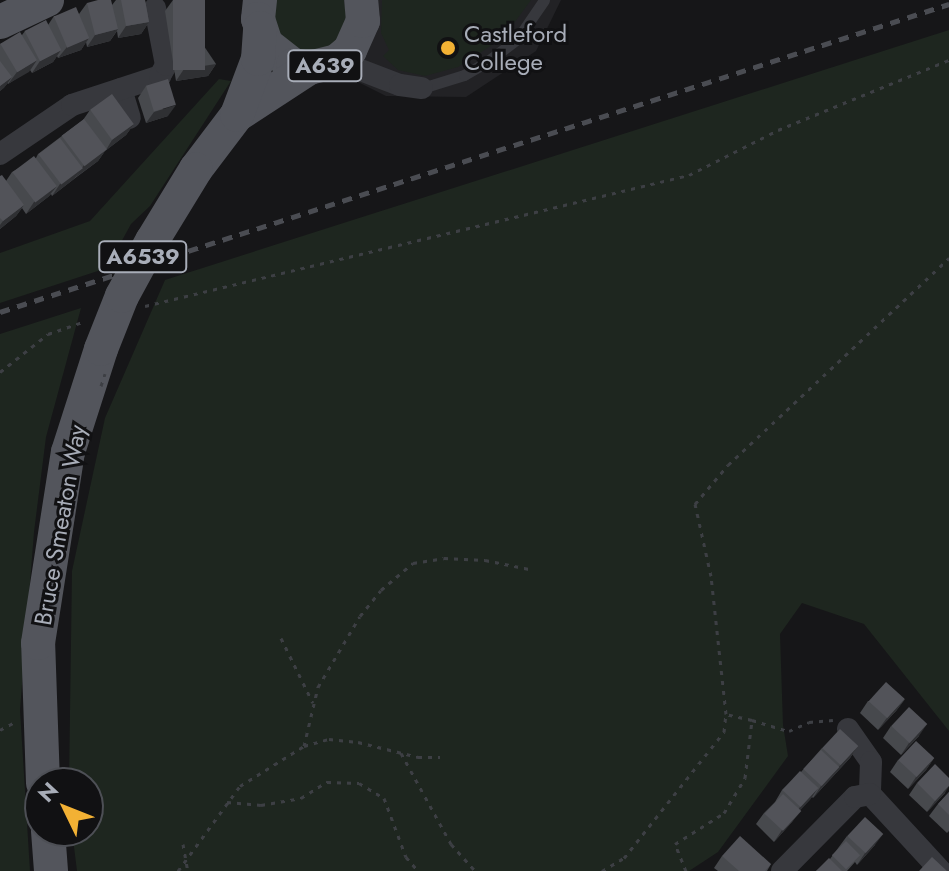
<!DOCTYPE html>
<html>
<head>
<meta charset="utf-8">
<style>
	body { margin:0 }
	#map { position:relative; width:949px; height:871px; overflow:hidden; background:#161618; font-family:Jost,sans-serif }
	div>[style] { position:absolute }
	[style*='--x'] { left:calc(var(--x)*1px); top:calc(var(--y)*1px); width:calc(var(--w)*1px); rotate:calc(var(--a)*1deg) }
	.built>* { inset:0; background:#222225 }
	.green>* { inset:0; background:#1e261f }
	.path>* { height:3px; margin-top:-1.5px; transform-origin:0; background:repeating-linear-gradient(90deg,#3d3f44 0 4px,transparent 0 10px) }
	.lane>* { height:11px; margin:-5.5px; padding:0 5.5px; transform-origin:5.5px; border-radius:5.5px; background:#37383d }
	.street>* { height:22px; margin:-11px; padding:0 11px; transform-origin:11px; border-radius:11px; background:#37383d }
	.primary>* { height:34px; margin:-17px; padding:0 17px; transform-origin:17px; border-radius:17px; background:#53555c }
	.rail>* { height:5px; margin-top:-2.5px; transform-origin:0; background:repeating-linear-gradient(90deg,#4a4c52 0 10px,transparent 0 18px) }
	.path-bridge>* { height:3px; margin-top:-1.5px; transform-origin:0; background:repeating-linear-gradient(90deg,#3d3f44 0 4px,transparent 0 10px) }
	.primary-bridge>* { height:34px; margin:-17px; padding:0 17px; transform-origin:17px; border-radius:17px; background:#53555c }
	.wall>* { inset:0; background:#47494d }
	.shaded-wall>* { inset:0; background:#2f3033 }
	.building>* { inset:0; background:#525359; transform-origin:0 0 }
	.dots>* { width:22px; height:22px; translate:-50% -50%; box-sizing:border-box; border:4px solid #111113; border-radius:50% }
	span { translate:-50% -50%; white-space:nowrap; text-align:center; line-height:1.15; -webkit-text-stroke:6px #111113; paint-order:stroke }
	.shield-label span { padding:2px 6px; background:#111113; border:2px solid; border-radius:6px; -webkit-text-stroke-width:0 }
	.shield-label { font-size:22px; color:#a8adb8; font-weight:700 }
	.poi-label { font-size:24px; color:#a8adb8 }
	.left { translate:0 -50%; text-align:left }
	.street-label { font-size:24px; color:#a8adb8 }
	.north { position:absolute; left:24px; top:767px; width:80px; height:80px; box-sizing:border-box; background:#111113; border:2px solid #4d4f55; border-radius:50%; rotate:313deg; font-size:22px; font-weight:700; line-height:32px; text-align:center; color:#a8adb8 }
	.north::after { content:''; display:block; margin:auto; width:28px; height:36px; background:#f2b134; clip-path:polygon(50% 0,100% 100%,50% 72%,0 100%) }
</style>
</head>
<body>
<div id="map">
	<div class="built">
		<div style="clip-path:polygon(375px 0,561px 0,536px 51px,466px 97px,386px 96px,338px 72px)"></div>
	</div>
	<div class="green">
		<div style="clip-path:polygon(274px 0,344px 0,347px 20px,336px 42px,325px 50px,300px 52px,273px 27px)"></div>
		<div style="clip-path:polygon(382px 0,531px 0,503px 38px,458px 67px,425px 76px,398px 70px,383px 56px,389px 50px,381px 33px)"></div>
		<div style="clip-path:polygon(949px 30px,949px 731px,864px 624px,802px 603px,780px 634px,783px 725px,788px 756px,718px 852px,689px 871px,77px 871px,72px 831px,88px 831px,88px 783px,69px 783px,72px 571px,105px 418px,165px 280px)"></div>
		<div style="clip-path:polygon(219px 79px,231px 81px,150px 206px,131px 224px,107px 268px,0 303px,0 253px,90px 221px)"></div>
		<div style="clip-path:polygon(81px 308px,46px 437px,34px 532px,20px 710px,30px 871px,0 871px,0 334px)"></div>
	</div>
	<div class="path">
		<div style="--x:145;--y:306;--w:560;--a:-13.54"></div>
		<div style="--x:689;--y:175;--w:100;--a:-26.8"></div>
		<div style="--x:778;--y:130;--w:185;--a:-22.3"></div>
		<div style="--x:0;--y:372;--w:61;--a:-38.4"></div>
		<div style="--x:48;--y:334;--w:37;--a:-19"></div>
		<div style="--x:281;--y:638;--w:72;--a:63.8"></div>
		<div style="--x:752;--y:720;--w:39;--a:17"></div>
		<div style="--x:789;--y:731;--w:22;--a:-24"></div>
		<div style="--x:809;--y:722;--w:24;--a:-5"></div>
		<div style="--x:0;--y:730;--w:17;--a:-28"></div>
		<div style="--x:304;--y:746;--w:61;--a:-76.7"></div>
		<div style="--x:318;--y:687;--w:82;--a:-59.4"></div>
		<div style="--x:360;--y:616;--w:33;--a:-51"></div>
		<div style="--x:381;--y:590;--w:42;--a:-40.2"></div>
		<div style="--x:413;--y:563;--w:31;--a:-9"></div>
		<div style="--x:444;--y:558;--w:41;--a:2.8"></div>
		<div style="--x:485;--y:560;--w:45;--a:11.6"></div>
		<div style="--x:401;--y:753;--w:104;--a:61.2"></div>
		<div style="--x:451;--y:844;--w:36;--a:48"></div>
		<div style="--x:227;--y:802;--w:34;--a:5"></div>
		<div style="--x:261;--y:805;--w:41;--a:-9.9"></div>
		<div style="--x:301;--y:798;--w:31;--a:-32"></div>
		<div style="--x:327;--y:782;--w:32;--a:2"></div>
		<div style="--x:359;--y:783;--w:29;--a:31"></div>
		<div style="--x:384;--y:798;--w:63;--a:69.6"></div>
		<div style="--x:406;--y:857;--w:18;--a:49"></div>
		<div style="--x:183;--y:844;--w:27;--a:80"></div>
		<div style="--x:178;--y:871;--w:105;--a:-53.9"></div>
		<div style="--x:240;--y:786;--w:75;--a:-32"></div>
		<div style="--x:304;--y:746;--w:26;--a:-16"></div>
		<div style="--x:329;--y:739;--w:29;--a:6"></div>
		<div style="--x:358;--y:742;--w:62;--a:14"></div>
		<div style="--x:418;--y:757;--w:22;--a:0"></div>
		<div style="--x:602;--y:871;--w:26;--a:-31"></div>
		<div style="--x:624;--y:858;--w:161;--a:-51.6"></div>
		<div style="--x:724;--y:732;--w:18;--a:-84"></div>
		<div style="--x:726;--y:714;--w:139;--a:-96.2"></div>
		<div style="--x:711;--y:576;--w:74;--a:-102.5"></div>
		<div style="--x:695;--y:504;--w:51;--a:-49.8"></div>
		<div style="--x:728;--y:465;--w:303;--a:-43.1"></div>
		<div style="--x:686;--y:871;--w:29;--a:-112"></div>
		<div style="--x:675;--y:844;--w:58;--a:-32.3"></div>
		<div style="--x:724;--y:813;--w:41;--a:-59"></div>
		<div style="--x:745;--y:778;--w:58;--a:-83.1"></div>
		<div style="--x:752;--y:720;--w:27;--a:-167"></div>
	</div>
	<div class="lane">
		<div style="--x:422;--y:88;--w:44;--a:-17.2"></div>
		<div style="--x:464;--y:75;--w:28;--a:-30"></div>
		<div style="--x:488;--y:61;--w:38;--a:-37"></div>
		<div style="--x:518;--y:38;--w:46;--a:-55.6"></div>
	</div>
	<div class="street">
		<div style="--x:337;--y:61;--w:67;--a:20.9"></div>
		<div style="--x:400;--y:85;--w:22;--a:8"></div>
		<div style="--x:121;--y:89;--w:30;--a:73"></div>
		<div style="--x:0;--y:154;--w:87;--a:-34.2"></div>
		<div style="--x:72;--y:105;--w:93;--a:-18.2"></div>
		<div style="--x:160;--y:76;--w:13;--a:-61"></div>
		<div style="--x:166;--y:65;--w:58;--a:-100.9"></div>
		<div style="--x:848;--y:729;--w:40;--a:55.1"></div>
		<div style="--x:871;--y:762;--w:32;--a:92"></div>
		<div style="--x:870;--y:794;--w:105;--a:47.3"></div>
		<div style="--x:782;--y:871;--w:104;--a:-45.4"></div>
		<div style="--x:855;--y:797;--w:15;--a:-11"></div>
	</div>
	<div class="primary">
		<div style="--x:260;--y:0;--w:19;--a:96"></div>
		<div style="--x:258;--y:19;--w:26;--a:72"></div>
		<div style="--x:266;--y:44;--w:34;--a:38"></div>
		<div style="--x:293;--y:65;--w:16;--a:11"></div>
		<div style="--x:309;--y:68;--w:29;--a:-14"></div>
		<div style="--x:337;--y:61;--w:17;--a:-40"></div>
		<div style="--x:350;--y:50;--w:32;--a:-66"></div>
		<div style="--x:363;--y:21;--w:21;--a:-95"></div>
		<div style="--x:0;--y:22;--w:52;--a:-25.1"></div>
		<div style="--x:237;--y:115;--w:86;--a:-33.1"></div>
		<div style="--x:196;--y:169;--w:68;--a:-52.8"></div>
		<div style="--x:237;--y:115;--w:60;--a:-69.4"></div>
		<div style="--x:258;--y:59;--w:31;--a:-86"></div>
		<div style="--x:43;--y:783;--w:140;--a:-92"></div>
		<div style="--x:38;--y:643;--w:193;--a:-81.1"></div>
		<div style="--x:68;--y:452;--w:108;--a:-72.2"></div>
		<div style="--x:48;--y:831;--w:40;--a:85.7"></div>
	</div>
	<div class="rail">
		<div style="--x:0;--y:312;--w:998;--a:-17.98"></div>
	</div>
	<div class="path-bridge">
		<div style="--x:101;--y:386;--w:13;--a:-72"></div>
	</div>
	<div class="primary-bridge">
		<div style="--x:101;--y:349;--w:57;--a:-68.4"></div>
		<div style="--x:122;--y:296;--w:63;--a:-61.4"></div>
		<div style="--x:152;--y:241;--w:84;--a:-58.6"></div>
	</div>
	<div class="wall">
		<div style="clip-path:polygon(116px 0,145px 0,149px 22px,141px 34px,118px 38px,117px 31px,110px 41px,87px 47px,86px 42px,81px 50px,58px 58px,57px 56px,53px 62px,32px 73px,30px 70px,8px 84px,8px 83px,0 91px,0 44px,22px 35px,25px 31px,48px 25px,54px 16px,79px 14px,87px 3px,112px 5px)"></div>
		<div style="clip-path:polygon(173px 0,216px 64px,208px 76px,176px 81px,165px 11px)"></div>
		<div style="clip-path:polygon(146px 86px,168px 116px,146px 123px,138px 98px)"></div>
		<div style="clip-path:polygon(90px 110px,134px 124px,126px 135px,105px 151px,98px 161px,74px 179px,52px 196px,51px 194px,48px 197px,26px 214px,22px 208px,16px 216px,0 229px,0 176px,6px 181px,12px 172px,36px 158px,38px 154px,83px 120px)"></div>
		<div style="clip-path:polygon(905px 699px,896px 711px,878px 730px,860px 713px,868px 701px)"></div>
		<div style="clip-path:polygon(891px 726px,919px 736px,901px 755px,883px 738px)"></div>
		<div style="clip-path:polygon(858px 746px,850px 758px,813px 798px,812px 797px,800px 810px,792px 822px,774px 842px,756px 824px,764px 813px,775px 802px,782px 790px,801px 772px,822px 748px)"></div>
		<div style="clip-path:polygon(934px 758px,926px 770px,908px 789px,890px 772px,898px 760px)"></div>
		<div style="clip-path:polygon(917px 783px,945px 793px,927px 812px,909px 795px)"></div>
		<div style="clip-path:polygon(949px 792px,949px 831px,947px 833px,929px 816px,938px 804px)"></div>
		<div style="clip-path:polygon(847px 836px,875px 845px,857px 865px,855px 862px,847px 871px,816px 871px,830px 859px)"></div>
		<div style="clip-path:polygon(722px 856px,771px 864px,767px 871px,718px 871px,714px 868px)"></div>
	</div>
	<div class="shaded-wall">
		<div style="clip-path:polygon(149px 22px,141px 34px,118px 38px,126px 26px)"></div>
		<div style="clip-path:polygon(118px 29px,110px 41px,87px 47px,95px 35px)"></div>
		<div style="clip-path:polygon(89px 38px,81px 50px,58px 58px,67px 47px)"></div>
		<div style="clip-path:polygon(61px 50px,53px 62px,32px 73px,40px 61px)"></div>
		<div style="clip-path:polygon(37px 60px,29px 72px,8px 84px,17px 72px)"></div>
		<div style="clip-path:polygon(216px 64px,208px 76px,176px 81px,184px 69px)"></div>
		<div style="clip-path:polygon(12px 77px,4px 88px,0 91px,0 86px)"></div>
		<div style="clip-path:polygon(176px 105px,168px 116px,146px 123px,154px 112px)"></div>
		<div style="clip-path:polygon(134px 124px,126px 135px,105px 151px,98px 161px,76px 177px,84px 165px,106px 150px,112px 140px)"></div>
		<div style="clip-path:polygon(83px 168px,74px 179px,52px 196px,60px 184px)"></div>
		<div style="clip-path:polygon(57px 186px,48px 197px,26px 214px,34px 202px)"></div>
		<div style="clip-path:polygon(24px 205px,16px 216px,0 229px,0 225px,3px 221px)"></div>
		<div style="clip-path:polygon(905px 699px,896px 711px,878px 730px,886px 719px)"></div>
		<div style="clip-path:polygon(927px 724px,919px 736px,901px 755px,909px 743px)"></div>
		<div style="clip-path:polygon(858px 746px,850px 758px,813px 798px,821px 786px)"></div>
		<div style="clip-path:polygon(934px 758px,926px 770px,908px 789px,916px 777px)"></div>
		<div style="clip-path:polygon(949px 786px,945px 793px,927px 812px,935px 801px)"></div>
		<div style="clip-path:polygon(818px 788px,810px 800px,792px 819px,800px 807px)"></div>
		<div style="clip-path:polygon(801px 811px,792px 822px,774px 842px,782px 830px)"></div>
		<div style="clip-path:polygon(883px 834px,875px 845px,857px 865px,865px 853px)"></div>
	</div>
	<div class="building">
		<div style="clip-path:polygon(98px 0,111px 0,118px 29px,95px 35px,87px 3px)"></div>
		<div style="clip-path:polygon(121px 0,145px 0,149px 22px,126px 26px)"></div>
		<div style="left:173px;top:0;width:32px;height:70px"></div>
		<div style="left:76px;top:7px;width:34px;height:24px;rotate:67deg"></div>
		<div style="left:46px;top:20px;width:34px;height:24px;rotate:63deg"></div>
		<div style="left:20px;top:32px;width:33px;height:23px;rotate:59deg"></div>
		<div style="clip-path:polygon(0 61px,12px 77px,0 86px)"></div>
		<div style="left:168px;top:79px;width:27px;height:23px;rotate:73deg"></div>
		<div style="left:112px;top:94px;width:37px;height:27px;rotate:54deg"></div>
		<div style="left:84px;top:119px;width:38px;height:28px;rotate:53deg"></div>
		<div style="left:60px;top:138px;width:38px;height:27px;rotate:53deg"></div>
		<div style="left:34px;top:156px;width:38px;height:27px;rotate:53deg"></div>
		<div style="clip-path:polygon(2px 175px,24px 205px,3px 221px,0 218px,0 176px)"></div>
		<div style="left:886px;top:682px;width:25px;height:26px;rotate:42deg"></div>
		<div style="left:909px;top:707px;width:25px;height:26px;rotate:43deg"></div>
		<div style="left:840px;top:729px;width:25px;height:26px;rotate:43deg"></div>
		<div style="left:916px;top:741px;width:25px;height:26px;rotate:43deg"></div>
		<div style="left:821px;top:750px;width:25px;height:26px;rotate:43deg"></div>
		<div style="clip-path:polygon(935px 764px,949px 778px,949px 786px,935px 801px,917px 783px)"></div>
		<div style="left:800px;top:771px;width:25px;height:26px;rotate:43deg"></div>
		<div style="clip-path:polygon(949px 792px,949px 815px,938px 804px)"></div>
		<div style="left:783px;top:794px;width:25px;height:27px;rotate:43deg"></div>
		<div style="left:865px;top:817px;width:25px;height:26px;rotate:43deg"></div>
		<div style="clip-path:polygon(740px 836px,771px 864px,765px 871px,739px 871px,722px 856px)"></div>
		<div style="left:846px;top:841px;width:20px;height:20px;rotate:45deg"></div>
		<div style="clip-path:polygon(932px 857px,947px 871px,919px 871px)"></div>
		<div style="clip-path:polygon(829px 858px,842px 871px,816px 871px)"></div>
	</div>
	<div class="dots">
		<div style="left:448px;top:48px;background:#f2b134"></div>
	</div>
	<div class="shield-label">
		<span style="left:325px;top:66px">A639</span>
		<span style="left:143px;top:257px">A6539</span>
	</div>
	<div class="poi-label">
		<span class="left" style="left:464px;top:48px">Castleford<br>College</span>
	</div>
	<div class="street-label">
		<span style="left:60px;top:525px;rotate:-80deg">Bruce Smeaton Way</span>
	</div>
	<div class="north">N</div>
</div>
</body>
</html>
